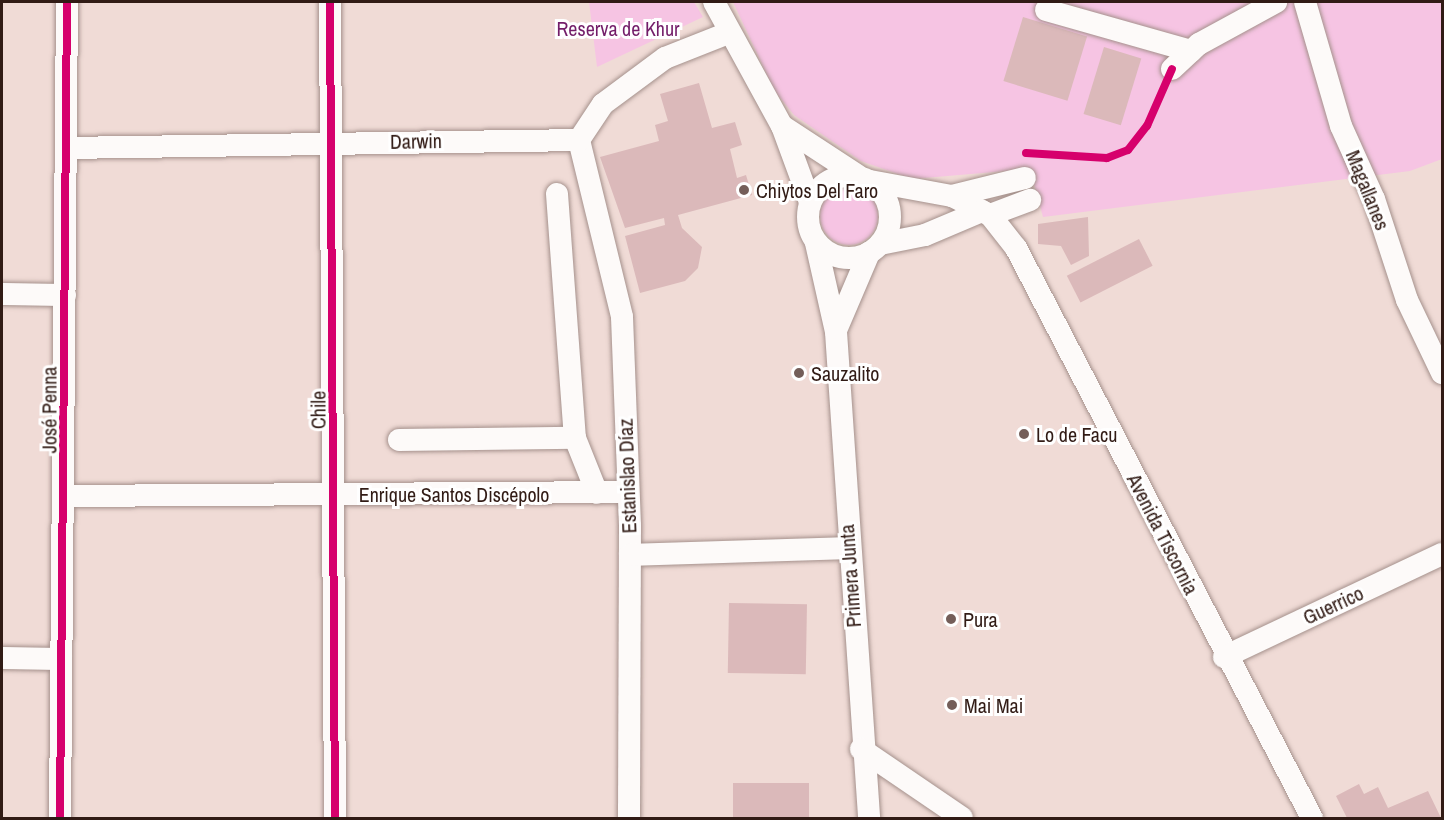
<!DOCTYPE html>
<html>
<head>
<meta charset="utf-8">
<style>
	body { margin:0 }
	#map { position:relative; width:1444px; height:820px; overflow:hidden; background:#f0dbd6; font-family:"Archivo Narrow",sans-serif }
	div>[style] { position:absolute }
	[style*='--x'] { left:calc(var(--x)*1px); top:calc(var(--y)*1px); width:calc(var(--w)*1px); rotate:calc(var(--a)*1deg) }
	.green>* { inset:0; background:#f6c4e3 }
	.round { border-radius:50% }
	.building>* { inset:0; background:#dbb9ba; transform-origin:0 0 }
	.roads { filter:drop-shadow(0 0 2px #a5918c) drop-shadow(0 0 2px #a5918c) }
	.minor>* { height:22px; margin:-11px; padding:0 11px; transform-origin:11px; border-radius:11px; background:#fdfaf9 }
	.minor>.ring { margin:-11px; padding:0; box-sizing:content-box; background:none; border:22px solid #fdfaf9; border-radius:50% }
	.cycleway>* { height:8px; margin:-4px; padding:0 4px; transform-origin:4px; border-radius:4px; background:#d6006c }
	.dots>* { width:16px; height:16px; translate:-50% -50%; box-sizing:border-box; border:3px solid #fff; border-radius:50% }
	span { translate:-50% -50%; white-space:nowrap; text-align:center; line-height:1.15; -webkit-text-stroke:6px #fff; paint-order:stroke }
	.park-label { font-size:20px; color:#731d69 }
	.street-label { font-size:20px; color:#311b15 }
	.poi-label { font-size:20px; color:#311b15 }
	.left { translate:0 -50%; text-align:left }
	.frame { position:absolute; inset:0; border:3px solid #311b15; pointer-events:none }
</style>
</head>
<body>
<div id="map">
	<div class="green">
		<div style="clip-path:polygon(589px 2px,694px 2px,703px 17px,597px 67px)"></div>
		<div style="clip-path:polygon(733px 2px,1442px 2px,1442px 159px,1410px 171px,1043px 217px,1030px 169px,912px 179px,861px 161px,794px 115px,774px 90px)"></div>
		<div class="round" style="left:820px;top:187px;width:58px;height:58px"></div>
	</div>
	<div class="building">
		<div style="left:1023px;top:17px;width:67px;height:67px;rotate:17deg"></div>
		<div style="left:1104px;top:47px;width:39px;height:70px;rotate:17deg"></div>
		<div style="clip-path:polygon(699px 83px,712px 128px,735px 122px,742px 145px,730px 149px,737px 178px,746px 175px,752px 195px,678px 215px,682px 228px,702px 247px,698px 268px,685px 281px,640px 293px,625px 236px,665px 225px,664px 218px,625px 228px,600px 157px,659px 141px,655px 125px,668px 121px,660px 94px)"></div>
		<div style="clip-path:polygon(1088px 217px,1089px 256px,1071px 265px,1061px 246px,1038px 244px,1038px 224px)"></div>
		<div style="left:1139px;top:239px;width:30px;height:81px;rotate:63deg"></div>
		<div style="left:729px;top:603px;width:78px;height:70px;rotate:1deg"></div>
		<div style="left:733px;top:783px;width:76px;height:34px"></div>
		<div style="clip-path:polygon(1359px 784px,1364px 794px,1378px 787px,1388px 808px,1428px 791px,1441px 818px,1347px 818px,1336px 796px)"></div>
	</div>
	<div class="roads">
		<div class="minor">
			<div style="--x:330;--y:2;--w:816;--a:89.65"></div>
			<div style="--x:714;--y:2;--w:141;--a:61.3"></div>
			<div style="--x:782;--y:126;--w:81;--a:69.8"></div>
			<div style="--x:1305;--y:2;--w:129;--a:73.8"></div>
			<div style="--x:1341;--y:126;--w:80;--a:65.7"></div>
			<div style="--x:1374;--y:199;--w:106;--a:71.9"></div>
			<div style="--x:1407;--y:300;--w:81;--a:64.4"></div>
			<div style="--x:1046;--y:10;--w:151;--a:15.8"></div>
			<div style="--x:1172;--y:69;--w:37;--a:-43"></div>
			<div style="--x:1199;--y:44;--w:88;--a:-28.6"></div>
			<div style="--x:782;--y:126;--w:90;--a:33.2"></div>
			<div style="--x:579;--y:140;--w:182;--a:76.3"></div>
			<div style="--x:622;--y:317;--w:209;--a:87.8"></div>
			<div style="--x:630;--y:526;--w:292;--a:90.2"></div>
			<div style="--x:66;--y:148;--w:513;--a:-0.89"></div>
			<div style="--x:579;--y:140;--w:43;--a:-56.3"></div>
			<div style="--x:603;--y:104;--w:77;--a:-36.6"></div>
			<div style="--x:665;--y:58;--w:68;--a:-21.6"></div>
			<div class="ring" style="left:808px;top:176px;width:60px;height:60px"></div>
			<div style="--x:870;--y:181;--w:83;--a:10.4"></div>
			<div style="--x:952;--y:196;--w:42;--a:26.6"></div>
			<div style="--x:990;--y:215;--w:42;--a:51.8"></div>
			<div style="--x:1016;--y:248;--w:642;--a:62.56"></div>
			<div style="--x:557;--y:194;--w:245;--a:85.8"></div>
			<div style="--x:952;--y:196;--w:75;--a:-13.9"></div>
			<div style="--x:990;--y:215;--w:43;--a:-20.6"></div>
			<div style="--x:816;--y:243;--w:91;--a:77.3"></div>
			<div style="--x:836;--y:332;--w:487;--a:86.1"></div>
			<div style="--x:880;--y:244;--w:46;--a:-11.3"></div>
			<div style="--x:925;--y:235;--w:62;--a:-22.8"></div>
			<div style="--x:2;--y:294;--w:63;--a:0.9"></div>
			<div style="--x:837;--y:328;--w:82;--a:-66.9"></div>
			<div style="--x:399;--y:440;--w:176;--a:-0.7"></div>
			<div style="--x:575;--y:438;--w:59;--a:68.2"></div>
			<div style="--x:65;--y:496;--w:562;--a:-0.41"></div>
			<div style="--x:630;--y:555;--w:218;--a:-1.8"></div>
			<div style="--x:1224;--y:657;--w:241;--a:-25.3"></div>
			<div style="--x:2;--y:658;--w:59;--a:1"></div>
			<div style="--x:861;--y:749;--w:122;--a:34.3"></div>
			<div style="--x:60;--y:818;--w:816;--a:-89.51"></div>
		</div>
	</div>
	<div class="cycleway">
		<div style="--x:330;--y:2;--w:816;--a:89.65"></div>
		<div style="--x:1026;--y:153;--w:81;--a:3.5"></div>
		<div style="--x:1107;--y:158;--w:22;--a:-21"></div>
		<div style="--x:1128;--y:150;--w:31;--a:-52"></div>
		<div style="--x:1147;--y:126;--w:62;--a:-66.3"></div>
		<div style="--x:60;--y:818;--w:816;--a:-89.51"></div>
	</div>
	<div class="dots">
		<div style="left:744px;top:190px;background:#745e59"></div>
		<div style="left:799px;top:373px;background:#745e59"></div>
		<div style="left:1024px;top:434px;background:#745e59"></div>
		<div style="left:951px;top:619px;background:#745e59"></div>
		<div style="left:952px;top:705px;background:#745e59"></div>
	</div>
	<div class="park-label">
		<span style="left:618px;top:28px">Reserva de Khur</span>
	</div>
	<div class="street-label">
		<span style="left:416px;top:141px;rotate:-1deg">Darwin</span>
		<span style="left:1368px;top:190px;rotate:68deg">Magallanes</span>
		<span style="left:49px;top:410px;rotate:-90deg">José Penna</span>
		<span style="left:318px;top:410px;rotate:-90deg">Chile</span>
		<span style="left:627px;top:476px;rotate:-92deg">Estanislao Díaz</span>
		<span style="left:454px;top:494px">Enrique Santos Discépolo</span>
		<span style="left:1163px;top:534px;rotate:63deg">Avenida Tiscornia</span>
		<span style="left:850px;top:576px;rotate:-94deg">Primera Junta</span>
		<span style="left:1333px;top:605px;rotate:-25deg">Guerrico</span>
	</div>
	<div class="poi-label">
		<span class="left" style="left:756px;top:190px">Chiytos Del Faro</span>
		<span class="left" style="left:811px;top:373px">Sauzalito</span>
		<span class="left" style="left:1036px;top:434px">Lo de Facu</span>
		<span class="left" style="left:963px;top:619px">Pura</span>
		<span class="left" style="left:964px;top:705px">Mai Mai</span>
	</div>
	<div class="frame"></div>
</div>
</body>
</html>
